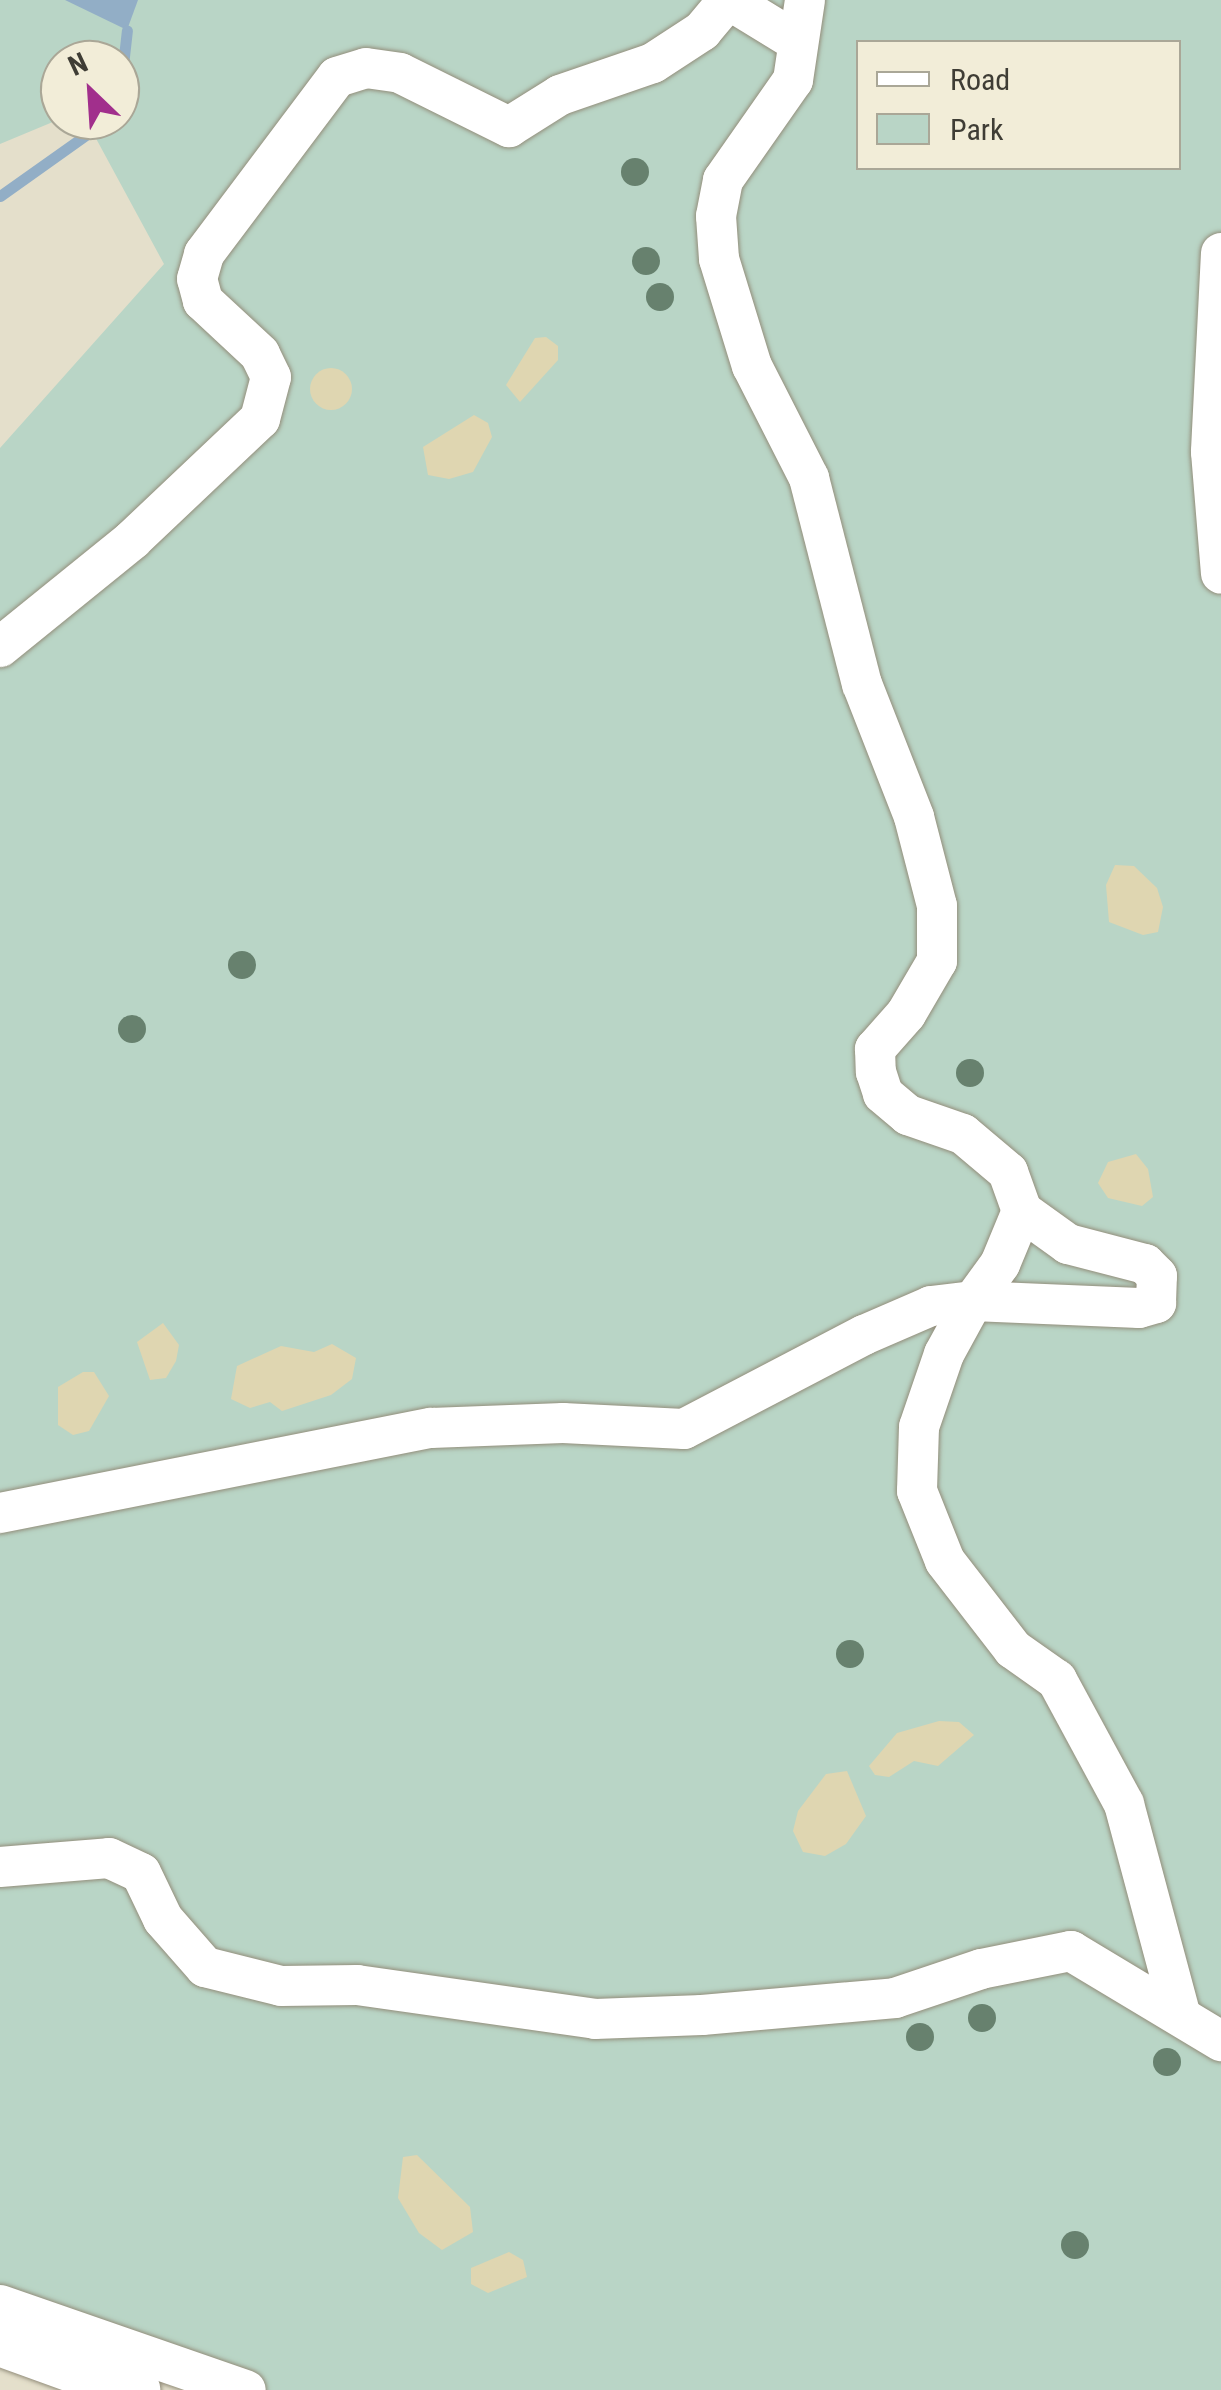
<!DOCTYPE html>
<html>
<head>
<meta charset="utf-8">
<style>
	body { margin:0 }
	#map { position:relative; width:1221px; height:2390px; overflow:hidden; background:#e4dfcb; font-family:"Roboto Condensed",sans-serif }
	div>[style] { position:absolute }
	[style*='--x'] { left:calc(var(--x)*1px); top:calc(var(--y)*1px); width:calc(var(--w)*1px); rotate:calc(var(--a)*1deg) }
	.green>* { inset:0; background:#b9d5c6 }
	.sand>* { inset:0; background:#dfd6b1 }
	.round { border-radius:50% }
	.water>* { inset:0; background:#92aec6 }
	.stream>* { height:11px; margin:-5.5px; padding:0 5.5px; transform-origin:5.5px; border-radius:5.5px; background:#92aec6 }
	.roads { filter:drop-shadow(0 0 2px #938e7b) drop-shadow(0 0 2px #938e7b) }
	.minor>* { height:40px; margin:-20px; padding:0 20px; transform-origin:20px; border-radius:20px; background:#fff }
	.major>* { height:50px; margin:-25px; padding:0 25px; transform-origin:25px; border-radius:25px; background:#fff }
	.trees>* { width:28px; height:28px; margin:-14px; border-radius:50%; background:#67816e }
	span { translate:-50% -50%; white-space:nowrap; text-align:center; line-height:1.15; -webkit-text-stroke:8px #f2edd8; paint-order:stroke }
	.legend { position:absolute; left:856px; top:40px; width:325px; height:130px; box-sizing:border-box; background:#f2edd8; border:2px solid #aaa797; margin:0; padding:12px 18px; list-style:none; font-size:30px; color:#3f3d35 }
	.legend li { display:flex; align-items:center; gap:20px; height:50px }
	.legend b { width:50px; border:2px solid #aaa797 }
	.north { position:absolute; left:40px; top:40px; width:100px; height:100px; box-sizing:border-box; background:#f2edd8; border:2px solid #aaa797; border-radius:50%; rotate:335deg; font-size:28px; font-weight:700; line-height:40px; text-align:center; color:#3f3d35 }
	.north::after { content:''; display:block; margin:auto; width:35px; height:45px; background:#a12f8c; clip-path:polygon(50% 0,100% 100%,50% 72%,0 100%) }
</style>
</head>
<body>
<div id="map">
	<div class="green">
		<div style="clip-path:polygon(evenodd,0 0,1221px 0,1221px 2390px,190px 2390px,0 2322px,0 448px,164px 264px,86px 120px,120px 120px,120px 60px,60px 60px,60px 119px,0 144px,0 0,858px 42px,1178px 42px,1178px 168px,858px 168px,858px 42px)"></div>
	</div>
	<div class="sand">
		<div style="clip-path:polygon(546px 337px,558px 346px,558px 360px,520px 402px,506px 385px,535px 338px)"></div>
		<div class="round" style="left:310px;top:368px;width:42px;height:42px"></div>
		<div style="clip-path:polygon(474px 415px,488px 423px,492px 437px,473px 472px,449px 479px,428px 475px,423px 447px)"></div>
		<div style="clip-path:polygon(1115px 865px,1134px 866px,1157px 888px,1163px 907px,1158px 932px,1143px 935px,1109px 922px,1106px 885px)"></div>
		<div style="clip-path:polygon(1136px 1154px,1148px 1169px,1153px 1197px,1142px 1206px,1108px 1198px,1098px 1183px,1108px 1162px)"></div>
		<div style="clip-path:polygon(163px 1323px,179px 1345px,176px 1361px,166px 1378px,150px 1380px,137px 1342px)"></div>
		<div style="clip-path:polygon(332px 1344px,356px 1358px,352px 1379px,331px 1395px,282px 1411px,270px 1402px,250px 1408px,231px 1399px,237px 1366px,281px 1346px,314px 1352px)"></div>
		<div style="clip-path:polygon(83px 1372px,94px 1372px,109px 1396px,89px 1431px,73px 1435px,58px 1425px,58px 1387px)"></div>
		<div style="clip-path:polygon(939px 1721px,959px 1722px,974px 1735px,938px 1766px,914px 1761px,889px 1777px,875px 1775px,869px 1766px,897px 1733px)"></div>
		<div style="clip-path:polygon(847px 1771px,866px 1816px,846px 1844px,825px 1856px,803px 1852px,793px 1831px,798px 1811px,826px 1774px)"></div>
		<div style="clip-path:polygon(417px 2155px,470px 2207px,473px 2232px,442px 2250px,419px 2233px,398px 2198px,403px 2157px)"></div>
		<div style="clip-path:polygon(509px 2252px,523px 2260px,527px 2277px,488px 2293px,471px 2284px,471px 2268px)"></div>
	</div>
	<div class="water">
		<div style="clip-path:polygon(65px 0,138px 0,127px 30px)"></div>
	</div>
	<div class="stream">
		<div style="--x:120;--y:92;--w:62;--a:-83.6"></div>
		<div style="--x:0;--y:196;--w:131;--a:-35.4"></div>
	</div>
	<div class="roads">
		<div class="minor">
			<div style="--x:729;--y:0;--w:79;--a:31.5"></div>
			<div style="--x:805;--y:0;--w:81;--a:98.5"></div>
			<div style="--x:793;--y:80;--w:122;--a:125"></div>
			<div style="--x:723;--y:180;--w:37;--a:101"></div>
			<div style="--x:716;--y:216;--w:43;--a:86"></div>
			<div style="--x:719;--y:259;--w:112;--a:72.9"></div>
			<div style="--x:752;--y:366;--w:126;--a:63"></div>
			<div style="--x:809;--y:478;--w:213;--a:75.6"></div>
			<div style="--x:862;--y:684;--w:143;--a:68.6"></div>
			<div style="--x:914;--y:817;--w:92;--a:75.5"></div>
			<div style="--x:937;--y:906;--w:55;--a:90"></div>
			<div style="--x:937;--y:961;--w:61;--a:120.3"></div>
			<div style="--x:906;--y:1014;--w:47;--a:131.5"></div>
			<div style="--x:875;--y:1049;--w:23;--a:88"></div>
			<div style="--x:876;--y:1072;--w:23;--a:72"></div>
			<div style="--x:883;--y:1094;--w:33;--a:40"></div>
			<div style="--x:908;--y:1115;--w:58;--a:19.1"></div>
			<div style="--x:963;--y:1134;--w:59;--a:40.2"></div>
			<div style="--x:1008;--y:1172;--w:41;--a:70.3"></div>
			<div style="--x:1022;--y:1211;--w:57;--a:112.5"></div>
			<div style="--x:1000;--y:1264;--w:46;--a:126.1"></div>
			<div style="--x:1221;--y:253;--w:199;--a:92.9"></div>
			<div style="--x:1211;--y:452;--w:122;--a:85.3"></div>
			<div style="--x:0;--y:647;--w:170;--a:-39"></div>
			<div style="--x:132;--y:540;--w:176;--a:-43.4"></div>
			<div style="--x:260;--y:419;--w:43;--a:-75.3"></div>
			<div style="--x:271;--y:377;--w:25;--a:-116"></div>
			<div style="--x:260;--y:354;--w:78;--a:-137.1"></div>
			<div style="--x:203;--y:301;--w:23;--a:-105"></div>
			<div style="--x:197;--y:279;--w:26;--a:-74"></div>
			<div style="--x:204;--y:254;--w:221;--a:-53.1"></div>
			<div style="--x:337;--y:77;--w:30;--a:-17"></div>
			<div style="--x:366;--y:68;--w:34;--a:8"></div>
			<div style="--x:400;--y:73;--w:122;--a:26.4"></div>
			<div style="--x:509;--y:127;--w:60;--a:-32.1"></div>
			<div style="--x:560;--y:95;--w:98;--a:-19"></div>
			<div style="--x:653;--y:63;--w:59;--a:-33.1"></div>
			<div style="--x:702;--y:31;--w:40;--a:-50"></div>
			<div style="--x:973;--y:1301;--w:166;--a:2.4"></div>
			<div style="--x:1139;--y:1308;--w:18;--a:-16"></div>
			<div style="--x:1156;--y:1303;--w:27;--a:-88"></div>
			<div style="--x:1157;--y:1276;--w:17;--a:-135"></div>
			<div style="--x:1145;--y:1264;--w:80;--a:-165.4"></div>
			<div style="--x:1068;--y:1244;--w:57;--a:-144.3"></div>
			<div style="--x:0;--y:1513;--w:439;--a:-11.2"></div>
			<div style="--x:431;--y:1428;--w:132;--a:-2.2"></div>
			<div style="--x:563;--y:1423;--w:121;--a:2.8"></div>
			<div style="--x:684;--y:1429;--w:203;--a:-27.6"></div>
			<div style="--x:864;--y:1335;--w:73;--a:-23.4"></div>
			<div style="--x:931;--y:1306;--w:42;--a:-6.8"></div>
			<div style="--x:973;--y:1301;--w:60;--a:118.7"></div>
			<div style="--x:944;--y:1354;--w:77;--a:108.9"></div>
			<div style="--x:919;--y:1427;--w:64;--a:91.8"></div>
			<div style="--x:917;--y:1491;--w:75;--a:68.2"></div>
			<div style="--x:945;--y:1561;--w:111;--a:52.3"></div>
			<div style="--x:1013;--y:1649;--w:54;--a:35.2"></div>
			<div style="--x:1057;--y:1680;--w:141;--a:61.6"></div>
			<div style="--x:1124;--y:1804;--w:216;--a:75"></div>
			<div style="--x:0;--y:1867;--w:109;--a:-4.7"></div>
			<div style="--x:109;--y:1858;--w:35;--a:25"></div>
			<div style="--x:141;--y:1873;--w:51;--a:64.4"></div>
			<div style="--x:163;--y:1919;--w:64;--a:48.8"></div>
			<div style="--x:205;--y:1967;--w:78;--a:14"></div>
			<div style="--x:281;--y:1986;--w:76;--a:-0.8"></div>
			<div style="--x:357;--y:1985;--w:240;--a:8.1"></div>
			<div style="--x:595;--y:2019;--w:107;--a:-2.1"></div>
			<div style="--x:702;--y:2015;--w:194;--a:-5"></div>
			<div style="--x:895;--y:1998;--w:91;--a:-18.6"></div>
			<div style="--x:981;--y:1969;--w:92;--a:-11.3"></div>
			<div style="--x:1071;--y:1951;--w:175;--a:31"></div>
			<div style="--x:0;--y:2305;--w:260;--a:19.1"></div>
		</div>
		<div class="major">
			<div style="--x:0;--y:2341;--w:144;--a:19.9"></div>
		</div>
	</div>
	<div class="trees">
		<div style="left:635px;top:172px"></div>
		<div style="left:646px;top:261px"></div>
		<div style="left:660px;top:297px"></div>
		<div style="left:242px;top:965px"></div>
		<div style="left:132px;top:1029px"></div>
		<div style="left:970px;top:1073px"></div>
		<div style="left:850px;top:1654px"></div>
		<div style="left:982px;top:2018px"></div>
		<div style="left:920px;top:2037px"></div>
		<div style="left:1167px;top:2062px"></div>
		<div style="left:1075px;top:2245px"></div>
	</div>
	<ul class="legend">
	<li><b style="height:12px;background:#fff"></b>Road</li>
	<li><b style="height:28px;background:#b9d5c6"></b>Park</li>
	</ul>
	<div class="north">N</div>
</div>
</body>
</html>
